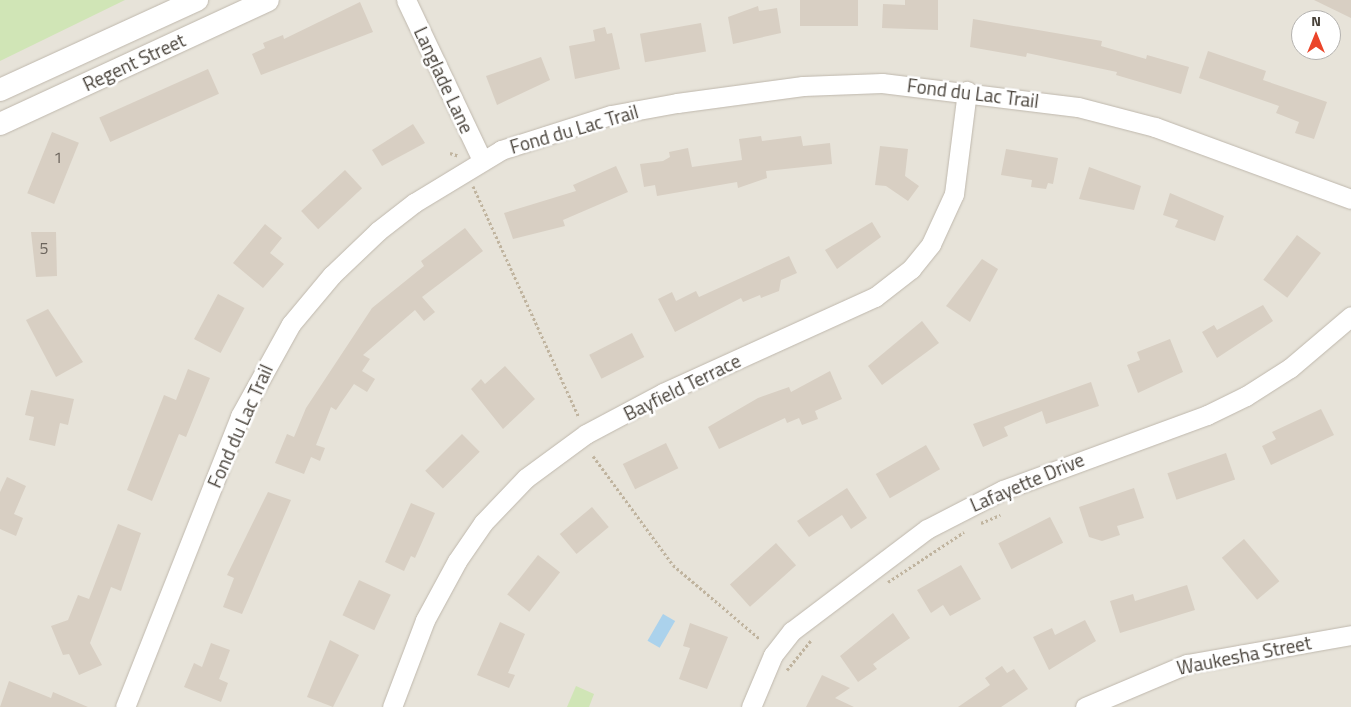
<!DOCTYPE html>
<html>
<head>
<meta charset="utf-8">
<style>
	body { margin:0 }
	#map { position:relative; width:1351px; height:707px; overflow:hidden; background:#f4f1ea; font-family:"Titillium Web",sans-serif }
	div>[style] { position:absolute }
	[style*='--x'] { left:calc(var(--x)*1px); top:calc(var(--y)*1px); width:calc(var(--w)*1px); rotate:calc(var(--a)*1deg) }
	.residential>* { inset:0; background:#e7e3d9 }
	.green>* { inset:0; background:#d0e5b6 }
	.water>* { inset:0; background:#abd2ec; transform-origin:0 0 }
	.building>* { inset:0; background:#d8cfc3; transform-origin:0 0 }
	.path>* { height:3px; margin-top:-1.5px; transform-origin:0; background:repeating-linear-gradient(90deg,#c0b49f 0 2.5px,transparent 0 5px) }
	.roads { filter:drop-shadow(0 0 1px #bfb8ad) drop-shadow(0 0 1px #bfb8ad) }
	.minor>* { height:19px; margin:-9.5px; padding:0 9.5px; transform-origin:9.5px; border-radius:9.5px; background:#fff }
	.tertiary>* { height:22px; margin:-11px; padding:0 11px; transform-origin:11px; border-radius:11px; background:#fff }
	span { translate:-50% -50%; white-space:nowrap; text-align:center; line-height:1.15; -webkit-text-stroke:5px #fff; paint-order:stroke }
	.number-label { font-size:16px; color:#6b645c }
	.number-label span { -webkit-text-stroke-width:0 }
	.street-label { font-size:19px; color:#474139 }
	.north { position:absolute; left:1291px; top:10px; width:50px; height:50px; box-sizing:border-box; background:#fff; border:1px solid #b5b3b0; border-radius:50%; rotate:0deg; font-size:14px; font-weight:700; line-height:20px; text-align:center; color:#474139 }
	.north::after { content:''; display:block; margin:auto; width:18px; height:22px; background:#eb452a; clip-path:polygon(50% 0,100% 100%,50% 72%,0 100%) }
</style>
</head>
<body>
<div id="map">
	<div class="residential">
		<div style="clip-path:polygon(evenodd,0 0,1351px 0,1351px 707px,0 707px,0 0,1301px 20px,1331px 20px,1331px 50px,1301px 50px,1301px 20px)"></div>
	</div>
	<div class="green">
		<div style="clip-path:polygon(0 0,125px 0,0 61px)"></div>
		<div style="clip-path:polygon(576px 686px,594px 694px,589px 707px,567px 707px)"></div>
	</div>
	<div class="water">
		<div style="left:663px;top:614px;width:14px;height:31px;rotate:30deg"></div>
	</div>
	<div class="building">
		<div style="left:800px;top:0;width:58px;height:26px"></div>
		<div style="clip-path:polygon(905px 0,938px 0,938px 30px,882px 28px,883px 4px,905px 5px)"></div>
		<div style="clip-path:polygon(1314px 0,1351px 0,1351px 18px)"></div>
		<div style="clip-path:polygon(360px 2px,373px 32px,261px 75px,252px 54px,265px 48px,263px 43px,283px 35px,284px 39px)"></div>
		<div style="clip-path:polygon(758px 6px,759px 11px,777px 8px,781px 33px,733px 44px,728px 17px)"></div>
		<div style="clip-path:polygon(973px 19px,1102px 41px,1101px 46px,1146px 59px,1147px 55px,1189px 67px,1181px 94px,1116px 75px,1117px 72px,1027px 53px,1026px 57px,970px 47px)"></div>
		<div style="left:701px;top:23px;width:29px;height:62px;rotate:80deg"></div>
		<div style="clip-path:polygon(605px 27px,607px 34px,612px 33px,620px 69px,575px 79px,569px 46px,595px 41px,593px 30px)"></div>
		<div style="clip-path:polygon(1208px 51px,1266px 71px,1263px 80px,1327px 102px,1314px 139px,1295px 133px,1299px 122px,1276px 113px,1279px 106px,1199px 78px)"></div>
		<div style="clip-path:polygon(541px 57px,550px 80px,497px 105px,486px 76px)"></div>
		<div style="left:208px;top:69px;width:27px;height:119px;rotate:66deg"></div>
		<div style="clip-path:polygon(413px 124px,425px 143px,382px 166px,372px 150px)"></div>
		<div style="left:52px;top:132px;width:29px;height:66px;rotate:22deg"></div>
		<div style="clip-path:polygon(761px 136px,762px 141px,801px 136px,803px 146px,830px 143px,832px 164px,766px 171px,767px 178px,738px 188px,737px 182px,657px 196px,655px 185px,644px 187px,640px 164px,663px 161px,670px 157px,669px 152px,688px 148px,692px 167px,742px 160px,739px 139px)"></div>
		<div style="clip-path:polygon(880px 146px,908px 149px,905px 176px,919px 186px,908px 201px,886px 186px,875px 185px)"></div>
		<div style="clip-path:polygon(1006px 149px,1058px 158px,1053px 184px,1048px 183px,1046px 189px,1031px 187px,1032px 180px,1001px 175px)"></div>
		<div style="clip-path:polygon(616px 166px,628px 192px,563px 220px,565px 226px,513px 239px,504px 213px,576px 191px,573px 185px)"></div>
		<div style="clip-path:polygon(1089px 167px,1141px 186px,1134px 210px,1079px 199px)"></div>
		<div style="left:345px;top:170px;width:25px;height:60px;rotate:47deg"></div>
		<div style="clip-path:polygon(1170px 193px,1224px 216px,1215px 241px,1175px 227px,1178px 220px,1163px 215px)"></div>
		<div style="clip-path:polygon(872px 222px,881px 237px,837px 269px,825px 250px)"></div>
		<div style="clip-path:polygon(265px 224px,282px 238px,270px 253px,284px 264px,263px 288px,233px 263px)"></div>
		<div style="clip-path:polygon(465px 228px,483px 251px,422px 297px,435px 312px,424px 321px,415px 310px,363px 355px,370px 359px,362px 371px,375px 379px,367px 392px,354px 384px,336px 410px,331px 407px,316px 445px,325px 448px,320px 461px,311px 457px,304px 474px,275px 463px,287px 434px,294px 437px,306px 408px,372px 308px,424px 266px,421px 261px)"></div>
		<div style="clip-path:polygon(31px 232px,56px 232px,57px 276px,36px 277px)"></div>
		<div style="left:1297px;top:235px;width:30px;height:56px;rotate:37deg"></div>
		<div style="clip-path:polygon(789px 256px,797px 273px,781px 280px,779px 291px,761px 298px,760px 295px,743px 302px,741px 298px,675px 332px,658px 299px,672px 292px,676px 301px,696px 291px,699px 297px)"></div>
		<div style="clip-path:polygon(982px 259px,998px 269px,970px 322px,946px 306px)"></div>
		<div style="left:218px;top:294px;width:30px;height:51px;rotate:28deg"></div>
		<div style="clip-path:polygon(1263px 305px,1273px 321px,1217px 358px,1202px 332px,1214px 325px,1217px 330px)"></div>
		<div style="clip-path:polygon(48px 309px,83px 362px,56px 377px,26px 320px)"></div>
		<div style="clip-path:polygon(922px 321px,939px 343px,882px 385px,868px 366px)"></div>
		<div style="left:632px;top:333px;width:27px;height:48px;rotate:63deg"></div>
		<div style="clip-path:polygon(1170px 339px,1183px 372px,1138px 393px,1127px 365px,1140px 360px,1137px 352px)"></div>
		<div style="clip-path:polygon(505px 366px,535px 399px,503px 429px,471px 389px,481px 379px,485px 384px)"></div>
		<div style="clip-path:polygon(188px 369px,210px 378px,186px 437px,179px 434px,152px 501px,127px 490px,164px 395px,176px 400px)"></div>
		<div style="clip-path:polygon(830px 371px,842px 399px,815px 411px,818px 419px,802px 425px,799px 418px,787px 423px,785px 418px,719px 449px,708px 427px,758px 398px,789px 387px,791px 392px)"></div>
		<div style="clip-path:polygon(1091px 382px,1099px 406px,1046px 424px,1042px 411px,1004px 427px,1008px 436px,983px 447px,973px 424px)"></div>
		<div style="clip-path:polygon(31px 390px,74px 399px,68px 425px,60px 423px,55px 446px,29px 440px,34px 417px,25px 415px)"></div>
		<div style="clip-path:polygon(1321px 409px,1334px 435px,1271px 465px,1262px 446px,1276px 439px,1272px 432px)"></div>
		<div style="left:462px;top:434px;width:25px;height:52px;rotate:45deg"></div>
		<div style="left:666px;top:443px;width:28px;height:48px;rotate:64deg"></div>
		<div style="left:926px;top:445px;width:28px;height:58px;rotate:60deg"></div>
		<div style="left:1226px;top:453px;width:28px;height:62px;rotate:71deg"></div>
		<div style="clip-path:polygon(7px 477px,26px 486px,14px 514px,23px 518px,16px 536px,0 529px,0 492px)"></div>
		<div style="clip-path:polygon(847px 488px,867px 518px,851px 529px,842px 515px,809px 537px,797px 521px)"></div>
		<div style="clip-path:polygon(1134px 488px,1144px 518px,1117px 526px,1120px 535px,1102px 541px,1089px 537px,1079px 507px)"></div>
		<div style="clip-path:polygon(268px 492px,291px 500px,242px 614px,223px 607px,234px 578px,227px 575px)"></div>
		<div style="clip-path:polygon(411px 503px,435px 513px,415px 558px,411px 556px,404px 571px,385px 562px)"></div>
		<div style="left:592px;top:507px;width:26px;height:42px;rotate:50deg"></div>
		<div style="left:1050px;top:517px;width:29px;height:58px;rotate:63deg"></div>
		<div style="clip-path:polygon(118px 524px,141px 533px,121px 591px,111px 587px,90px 643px,102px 665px,79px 675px,69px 654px,63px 655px,51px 626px,68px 620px,78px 595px,89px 599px)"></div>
		<div style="left:1244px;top:539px;width:55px;height:29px;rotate:50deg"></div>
		<div style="left:776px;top:543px;width:30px;height:62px;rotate:48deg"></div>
		<div style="left:538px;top:555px;width:28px;height:50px;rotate:38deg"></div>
		<div style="clip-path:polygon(961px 565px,981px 599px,950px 616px,943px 605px,931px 613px,917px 590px)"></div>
		<div style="left:359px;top:580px;width:35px;height:39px;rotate:25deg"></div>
		<div style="clip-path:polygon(1187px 585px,1195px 610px,1120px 633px,1110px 601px,1133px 594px,1135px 601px)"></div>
		<div style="clip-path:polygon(893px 613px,910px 638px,873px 664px,877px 669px,858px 682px,840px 656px)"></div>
		<div style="clip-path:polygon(1085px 620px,1096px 641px,1049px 670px,1033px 637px,1052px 628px,1055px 635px)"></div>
		<div style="clip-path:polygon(500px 622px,525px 634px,508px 673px,515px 675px,509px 688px,477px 675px)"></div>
		<div style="clip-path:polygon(690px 623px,728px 637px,707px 689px,679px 679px,690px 648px,683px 646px)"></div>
		<div style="clip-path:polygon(330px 640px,359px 655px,333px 707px,307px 697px)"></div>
		<div style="clip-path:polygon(211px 643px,230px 650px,219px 679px,228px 683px,221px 702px,184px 687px,194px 663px,202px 667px)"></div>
		<div style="clip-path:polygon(1002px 666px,1007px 673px,1014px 669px,1028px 689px,1001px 707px,958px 707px,990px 685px,985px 678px)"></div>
		<div style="clip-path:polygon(822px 675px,850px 688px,835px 698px,854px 707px,806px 707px)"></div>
		<div style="clip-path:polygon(9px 681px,51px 698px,53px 692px,88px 707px,0 707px)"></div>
	</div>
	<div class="path">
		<div style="--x:450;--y:153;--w:9;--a:18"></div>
		<div style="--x:473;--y:186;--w:254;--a:65.4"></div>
		<div style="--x:593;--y:456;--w:135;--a:53.7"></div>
		<div style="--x:673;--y:565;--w:114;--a:40.4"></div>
		<div style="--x:981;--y:523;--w:21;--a:-23"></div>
		<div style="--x:888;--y:582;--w:91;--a:-33.3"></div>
		<div style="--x:787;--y:670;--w:38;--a:-51"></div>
	</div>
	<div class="roads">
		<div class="minor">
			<div style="--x:406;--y:0;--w:177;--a:64.6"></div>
			<div style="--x:125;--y:707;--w:313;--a:-68.4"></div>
			<div style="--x:240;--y:416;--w:105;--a:-61"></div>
			<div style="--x:291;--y:324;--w:64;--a:-50.1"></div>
			<div style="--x:332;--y:275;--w:64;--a:-43.7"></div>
			<div style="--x:378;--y:231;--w:46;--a:-37.9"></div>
			<div style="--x:414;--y:203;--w:102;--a:-31.3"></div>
			<div style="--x:501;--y:150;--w:115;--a:-17.7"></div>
			<div style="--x:611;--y:115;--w:67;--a:-10.3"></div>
			<div style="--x:677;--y:103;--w:127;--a:-7.7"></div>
			<div style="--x:803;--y:86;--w:79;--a:-2.2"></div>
			<div style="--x:882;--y:83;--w:197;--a:7"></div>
			<div style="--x:1078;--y:107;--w:80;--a:14.6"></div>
			<div style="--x:1155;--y:127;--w:209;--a:20.2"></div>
			<div style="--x:392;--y:707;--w:93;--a:-69.2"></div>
			<div style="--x:425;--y:620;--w:67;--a:-61.5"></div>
			<div style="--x:457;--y:561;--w:46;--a:-55.6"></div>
			<div style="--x:483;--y:523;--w:62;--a:-46.3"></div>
			<div style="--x:526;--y:478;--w:74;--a:-36.3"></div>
			<div style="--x:586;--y:434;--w:87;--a:-28"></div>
			<div style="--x:663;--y:393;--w:233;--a:-24.4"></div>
			<div style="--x:875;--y:297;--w:46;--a:-37.9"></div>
			<div style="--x:911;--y:269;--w:32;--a:-51"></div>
			<div style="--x:931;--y:244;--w:55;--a:-65.3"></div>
			<div style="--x:954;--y:194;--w:104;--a:-82.8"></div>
			<div style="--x:751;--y:707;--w:56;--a:-67.1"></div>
			<div style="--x:773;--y:655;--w:31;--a:-52"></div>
			<div style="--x:792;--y:631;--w:169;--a:-37.1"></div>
			<div style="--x:927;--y:529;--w:85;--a:-27.2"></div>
			<div style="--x:1003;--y:490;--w:217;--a:-20.2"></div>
			<div style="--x:1207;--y:415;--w:43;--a:-26"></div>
			<div style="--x:1246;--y:396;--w:52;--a:-32.5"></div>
			<div style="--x:1290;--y:368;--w:80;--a:-40.4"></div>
			<div style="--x:1085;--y:707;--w:111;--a:-22.9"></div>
			<div style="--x:1187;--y:664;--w:167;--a:-10"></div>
		</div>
		<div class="tertiary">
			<div style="--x:0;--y:90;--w:217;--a:-24.6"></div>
			<div style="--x:0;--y:124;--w:295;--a:-24.8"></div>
		</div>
	</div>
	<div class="number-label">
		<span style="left:58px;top:157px">1</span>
		<span style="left:44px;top:248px">5</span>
	</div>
	<div class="street-label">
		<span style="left:134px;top:62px;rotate:-25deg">Regent Street</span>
		<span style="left:444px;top:80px;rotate:65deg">Langlade Lane</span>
		<span style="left:973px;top:93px;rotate:7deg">Fond du Lac Trail</span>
		<span style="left:574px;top:129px;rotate:-16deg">Fond du Lac Trail</span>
		<span style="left:682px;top:387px;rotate:-26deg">Bayfield Terrace</span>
		<span style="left:240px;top:426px;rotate:-66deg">Fond du Lac Trail</span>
		<span style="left:1027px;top:482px;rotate:-23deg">Lafayette Drive</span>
		<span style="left:1244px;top:655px;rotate:-11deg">Waukesha Street</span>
	</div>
	<div class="north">N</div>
</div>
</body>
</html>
